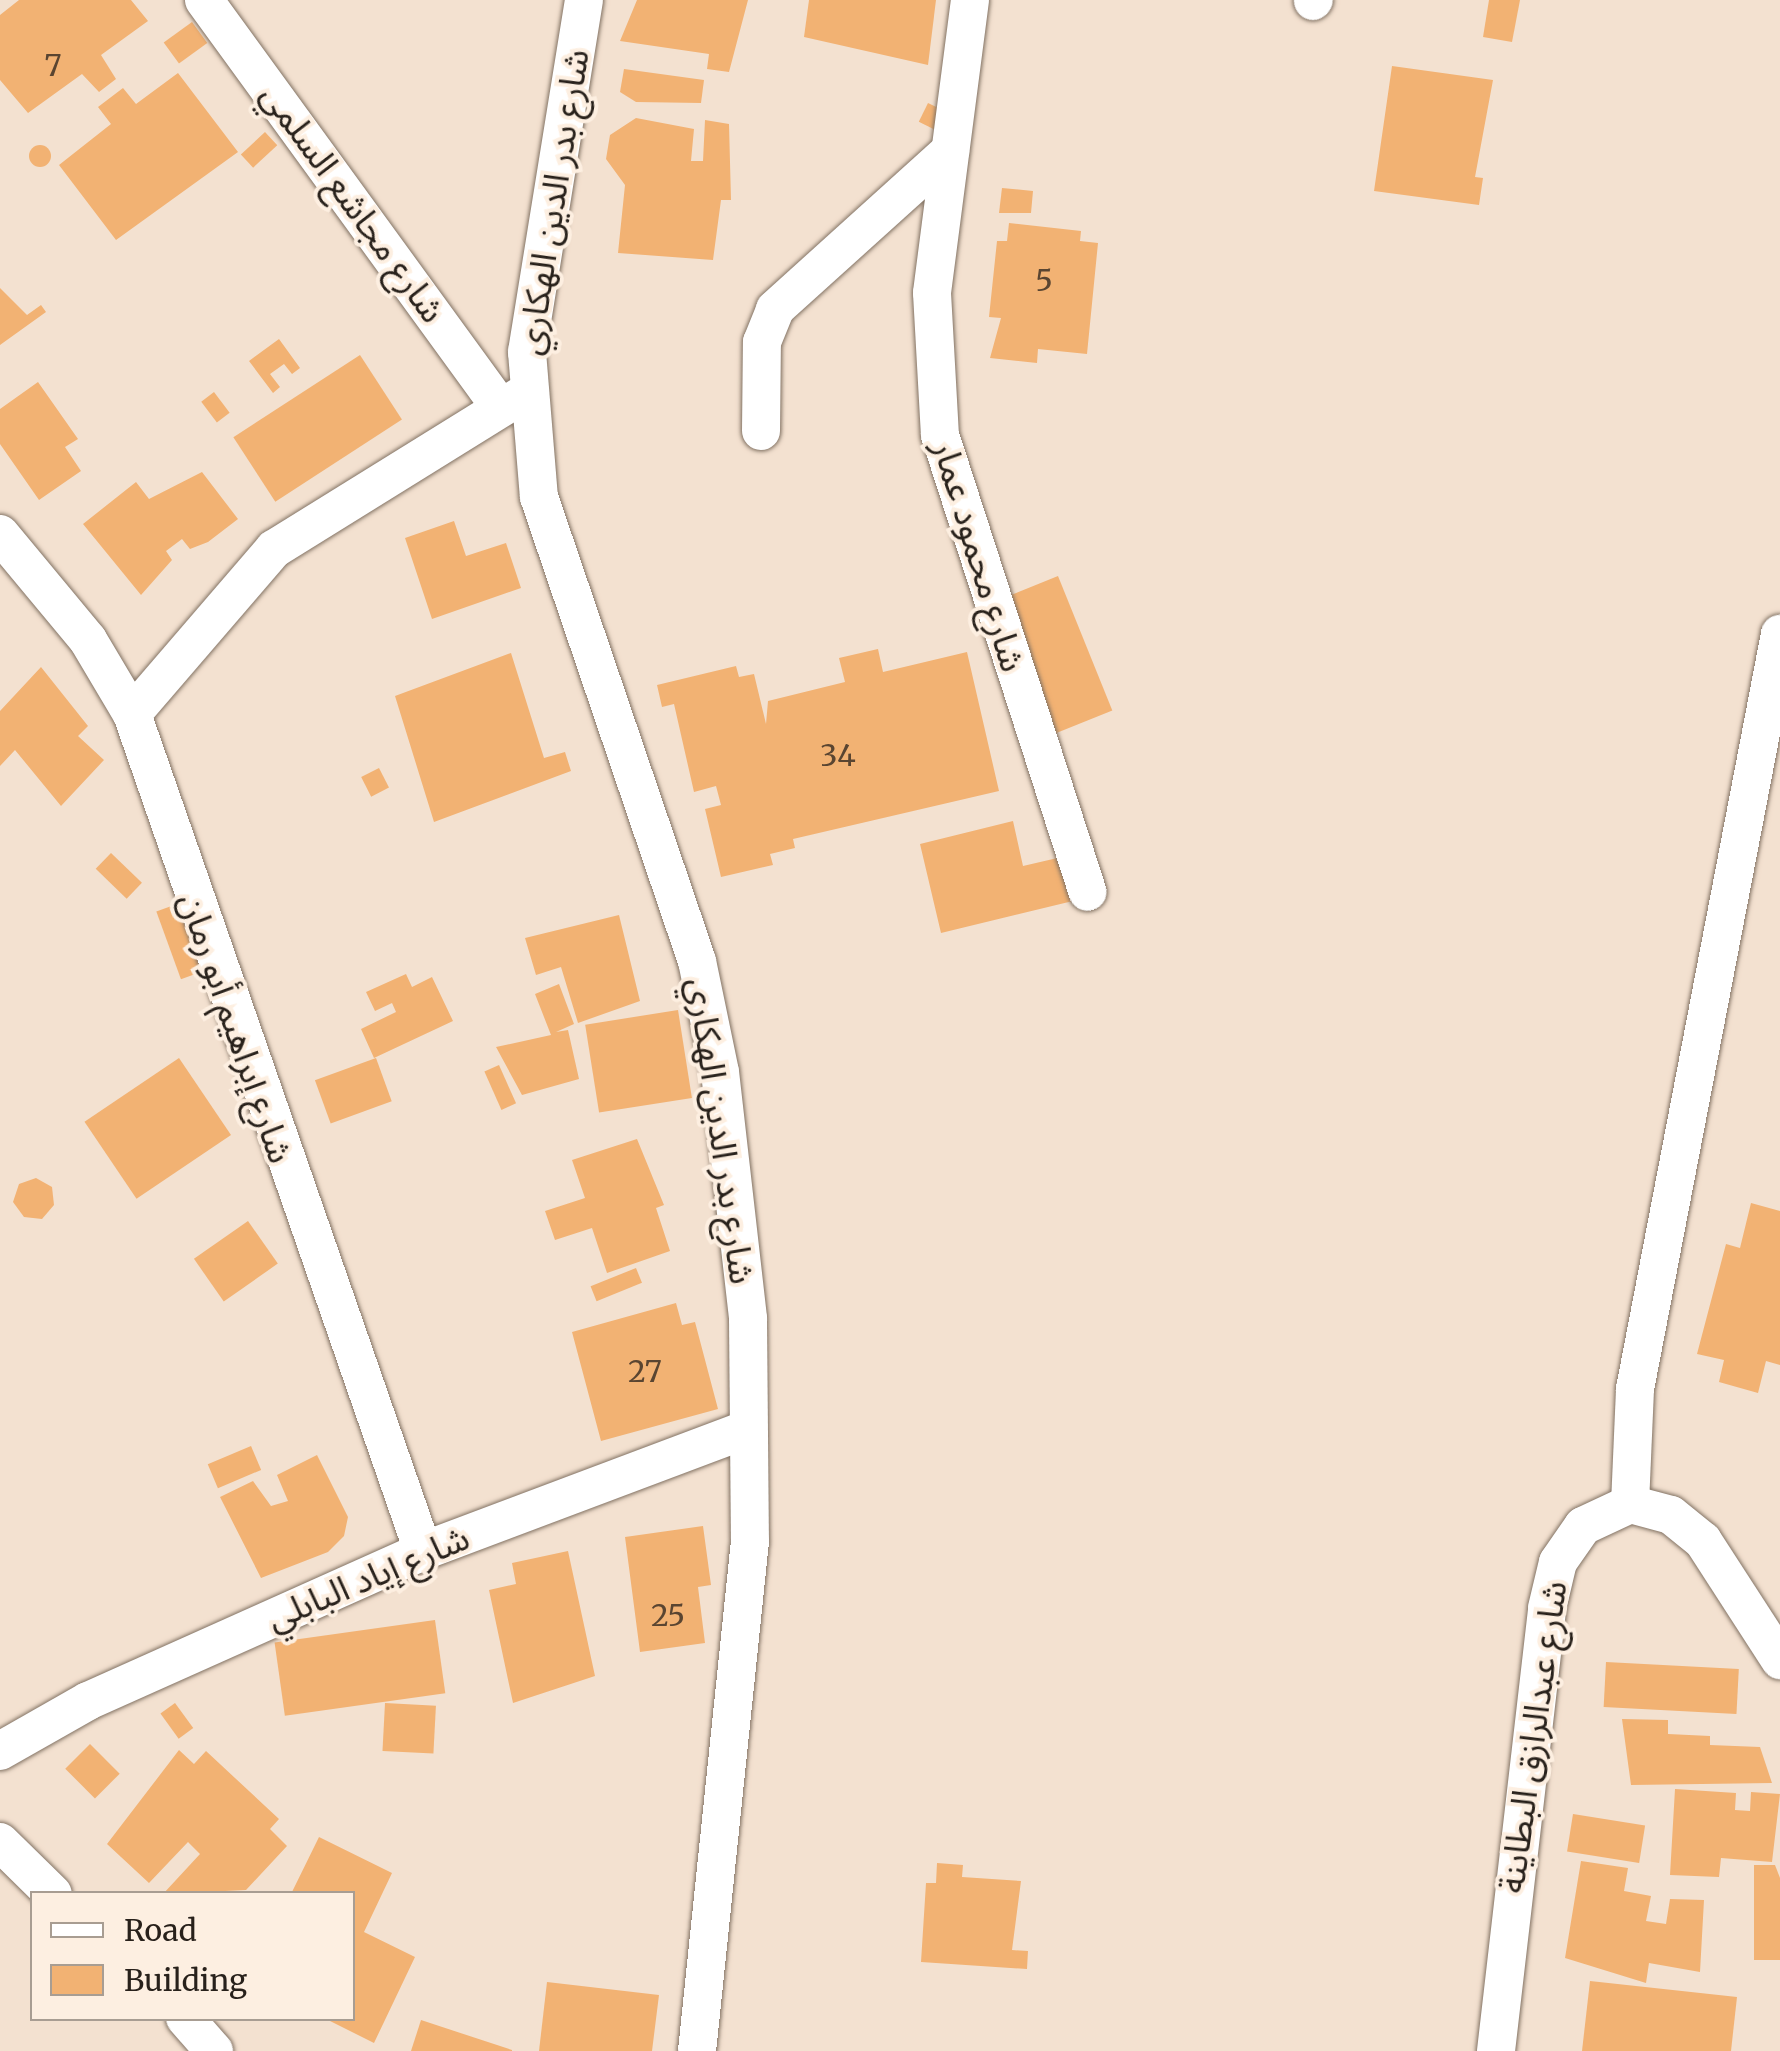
<!DOCTYPE html>
<html>
<head>
<meta charset="utf-8">
<style>
	body { margin:0 }
	#map { position:relative; width:1780px; height:2051px; overflow:hidden; background:#f3e1d0; font-family:Merriweather,"Noto Sans Arabic",serif }
	div>[style] { position:absolute }
	[style*='--x'] { left:calc(var(--x)*1px); top:calc(var(--y)*1px); width:calc(var(--w)*1px); rotate:calc(var(--a)*1deg) }
	.building>* { inset:0; background:#f2b273; transform-origin:0 0 }
	.round { border-radius:50% }
	.roads { filter:drop-shadow(0 0 2px #827263) drop-shadow(0 0 2px #827263) }
	.minor>* { height:38px; margin:-19px; padding:0 19px; transform-origin:19px; border-radius:19px; background:#fff }
	span { translate:-50% -50%; white-space:nowrap; text-align:center; line-height:1.15; -webkit-text-stroke:8px #fdefe1; paint-order:stroke }
	.number-label { font-size:30px; color:#5a4531 }
	.number-label span { -webkit-text-stroke-width:0 }
	.street-label { font-size:35px; color:#28211b }
	.legend { position:absolute; left:30px; top:1891px; width:325px; height:130px; box-sizing:border-box; background:#fdefe1; border:2px solid #a89d92; margin:0; padding:12px 18px; list-style:none; font-size:30px; color:#28211b }
	.legend li { display:flex; align-items:center; gap:20px; height:50px }
	.legend b { width:50px; border:2px solid #a89d92 }
</style>
</head>
<body>
<div id="map">
	<div class="building">
		<div style="clip-path:polygon(19px 0,131px 0,148px 21px,101px 55px,116px 79px,99px 92px,82px 74px,28px 113px,0 80px,0 15px)"></div>
		<div style="clip-path:polygon(637px 0,748px 0,729px 72px,707px 69px,709px 54px,620px 41px)"></div>
		<div style="clip-path:polygon(809px 0,936px 0,928px 65px,804px 37px)"></div>
		<div style="clip-path:polygon(1489px 0,1520px 0,1512px 42px,1483px 37px)"></div>
		<div style="left:192px;top:22px;width:26px;height:35px;rotate:54deg"></div>
		<div style="clip-path:polygon(1392px 66px,1493px 80px,1475px 177px,1483px 178px,1479px 205px,1374px 191px)"></div>
		<div style="clip-path:polygon(624px 69px,704px 80px,701px 103px,636px 102px,620px 92px)"></div>
		<div style="clip-path:polygon(178px 73px,238px 152px,116px 240px,59px 165px,111px 124px,98px 107px,123px 88px,136px 104px)"></div>
		<div style="left:928px;top:103px;width:28px;height:21px;rotate:26deg"></div>
		<div style="clip-path:polygon(636px 118px,694px 129px,691px 161px,703px 161px,705px 120px,729px 124px,731px 200px,721px 200px,713px 260px,618px 253px,625px 185px,606px 159px,610px 135px)"></div>
		<div style="left:265px;top:132px;width:18px;height:33px;rotate:47deg"></div>
		<div class="round" style="left:29px;top:145px;width:22px;height:22px"></div>
		<div style="clip-path:polygon(1002px 188px,1033px 191px,1031px 213px,999px 213px)"></div>
		<div style="clip-path:polygon(1009px 223px,1081px 231px,1080px 241px,1098px 243px,1087px 354px,1038px 349px,1037px 363px,990px 358px,1001px 318px,989px 317px,997px 241px,1007px 241px)"></div>
		<div style="clip-path:polygon(0 288px,27px 315px,41px 305px,46px 312px,0 345px)"></div>
		<div style="clip-path:polygon(279px 339px,300px 368px,292px 374px,284px 364px,270px 374px,280px 387px,273px 393px,249px 361px)"></div>
		<div style="left:360px;top:355px;width:77px;height:151px;rotate:57deg"></div>
		<div style="clip-path:polygon(38px 382px,78px 439px,65px 447px,81px 471px,39px 500px,0 444px,0 409px)"></div>
		<div style="left:214px;top:392px;width:26px;height:16px;rotate:53deg"></div>
		<div style="clip-path:polygon(202px 472px,238px 519px,208px 542px,190px 549px,182px 539px,166px 551px,172px 560px,141px 595px,83px 524px,136px 482px,149px 499px)"></div>
		<div style="clip-path:polygon(454px 521px,466px 556px,506px 543px,521px 588px,432px 619px,405px 538px)"></div>
		<div style="left:1058px;top:576px;width:145px;height:69px;rotate:68deg"></div>
		<div style="clip-path:polygon(878px 649px,883px 672px,967px 652px,999px 791px,793px 839px,795px 848px,770px 854px,773px 865px,721px 877px,705px 809px,721px 805px,716px 786px,694px 792px,674px 704px,662px 707px,657px 685px,736px 666px,739px 677px,754px 674px,766px 724px,768px 701px,845px 682px,839px 658px)"></div>
		<div style="clip-path:polygon(511px 653px,544px 758px,565px 752px,571px 771px,434px 822px,395px 696px)"></div>
		<div style="clip-path:polygon(41px 667px,88px 726px,78px 736px,104px 760px,61px 806px,15px 750px,0 766px,0 711px)"></div>
		<div style="left:379px;top:768px;width:22px;height:20px;rotate:63deg"></div>
		<div style="clip-path:polygon(1013px 821px,1023px 866px,1066px 856px,1077px 900px,941px 933px,920px 844px)"></div>
		<div style="left:111px;top:853px;width:43px;height:22px;rotate:44deg"></div>
		<div style="left:177px;top:904px;width:72px;height:22px;rotate:70deg"></div>
		<div style="clip-path:polygon(619px 915px,640px 1001px,578px 1023px,561px 967px,536px 975px,525px 938px)"></div>
		<div style="clip-path:polygon(406px 974px,412px 987px,432px 977px,453px 1021px,374px 1058px,361px 1029px,396px 1012px,392px 1003px,375px 1011px,366px 992px)"></div>
		<div style="clip-path:polygon(559px 984px,574px 1024px,556px 1032px,568px 1030px,579px 1079px,522px 1095px,496px 1047px,551px 1035px,535px 994px)"></div>
		<div style="left:678px;top:1010px;width:89px;height:94px;rotate:81deg"></div>
		<div style="left:179px;top:1058px;width:93px;height:114px;rotate:56deg"></div>
		<div style="left:376px;top:1058px;width:46px;height:65px;rotate:70deg"></div>
		<div style="left:499px;top:1065px;width:42px;height:16px;rotate:66deg"></div>
		<div style="clip-path:polygon(637px 1139px,664px 1205px,656px 1208px,670px 1251px,607px 1273px,592px 1228px,555px 1240px,545px 1211px,585px 1198px,572px 1160px)"></div>
		<div style="clip-path:polygon(36px 1178px,52px 1187px,54px 1205px,42px 1219px,24px 1217px,13px 1202px,19px 1184px)"></div>
		<div style="clip-path:polygon(1751px 1203px,1780px 1211px,1780px 1365px,1766px 1361px,1758px 1393px,1719px 1382px,1724px 1360px,1697px 1354px,1726px 1244px,1740px 1248px)"></div>
		<div style="left:248px;top:1221px;width:52px;height:66px;rotate:55deg"></div>
		<div style="left:636px;top:1268px;width:16px;height:49px;rotate:68deg"></div>
		<div style="clip-path:polygon(676px 1303px,682px 1325px,695px 1322px,718px 1409px,601px 1441px,572px 1332px)"></div>
		<div style="left:251px;top:1446px;width:26px;height:47px;rotate:67deg"></div>
		<div style="clip-path:polygon(317px 1455px,348px 1517px,344px 1536px,328px 1552px,261px 1578px,220px 1497px,253px 1481px,271px 1506px,288px 1501px,277px 1475px)"></div>
		<div style="clip-path:polygon(703px 1526px,711px 1585px,698px 1587px,705px 1643px,640px 1652px,625px 1537px)"></div>
		<div style="clip-path:polygon(568px 1551px,595px 1676px,513px 1703px,489px 1590px,516px 1584px,512px 1563px)"></div>
		<div style="left:435px;top:1620px;width:74px;height:162px;rotate:82deg"></div>
		<div style="left:1606px;top:1662px;width:133px;height:45px;rotate:3deg"></div>
		<div style="left:175px;top:1703px;width:31px;height:18px;rotate:54deg"></div>
		<div style="left:385px;top:1703px;width:51px;height:48px;rotate:3deg"></div>
		<div style="clip-path:polygon(1622px 1719px,1668px 1720px,1668px 1734px,1710px 1736px,1710px 1745px,1760px 1747px,1772px 1783px,1631px 1785px)"></div>
		<div style="left:90px;top:1744px;width:42px;height:35px;rotate:45deg"></div>
		<div style="clip-path:polygon(179px 1750px,194px 1764px,206px 1751px,279px 1819px,270px 1829px,287px 1846px,246px 1890px,163px 1894px,200px 1854px,188px 1842px,149px 1883px,107px 1844px)"></div>
		<div style="clip-path:polygon(1675px 1789px,1736px 1793px,1735px 1810px,1750px 1811px,1751px 1792px,1780px 1794px,1772px 1862px,1721px 1858px,1719px 1877px,1670px 1875px)"></div>
		<div style="left:1573px;top:1814px;width:73px;height:38px;rotate:9deg"></div>
		<div style="clip-path:polygon(319px 1837px,392px 1873px,364px 1932px,415px 1957px,374px 2043px,324px 2018px,352px 2018px,352px 1894px,291px 1894px)"></div>
		<div style="clip-path:polygon(1581px 1861px,1628px 1868px,1624px 1891px,1651px 1896px,1646px 1921px,1666px 1924px,1670px 1899px,1704px 1900px,1700px 1972px,1649px 1963px,1646px 1983px,1565px 1958px)"></div>
		<div style="clip-path:polygon(937px 1863px,963px 1865px,962px 1877px,1021px 1881px,1012px 1950px,1028px 1951px,1027px 1969px,921px 1962px,926px 1883px,936px 1883px)"></div>
		<div style="clip-path:polygon(1754px 1865px,1775px 1865px,1780px 1878px,1780px 1960px,1754px 1960px)"></div>
		<div style="clip-path:polygon(1590px 1981px,1737px 1997px,1731px 2051px,1582px 2051px)"></div>
		<div style="clip-path:polygon(547px 1982px,659px 1995px,652px 2051px,539px 2051px)"></div>
		<div style="clip-path:polygon(421px 2020px,512px 2050px,512px 2051px,411px 2051px)"></div>
	</div>
	<div class="roads">
		<div class="minor">
			<div style="--x:204;--y:0;--w:503;--a:53.97"></div>
			<div style="--x:584;--y:0;--w:357;--a:99.2"></div>
			<div style="--x:527;--y:352;--w:145;--a:85.3"></div>
			<div style="--x:539;--y:497;--w:490;--a:71.2"></div>
			<div style="--x:697;--y:961;--w:113;--a:78.3"></div>
			<div style="--x:720;--y:1072;--w:249;--a:83.5"></div>
			<div style="--x:748;--y:1319;--w:222;--a:89.5"></div>
			<div style="--x:750;--y:1541;--w:513;--a:95.93"></div>
			<div style="--x:970;--y:0;--w:295;--a:97.4"></div>
			<div style="--x:932;--y:293;--w:142;--a:86.8"></div>
			<div style="--x:940;--y:435;--w:480;--a:72.1"></div>
			<div style="--x:1313;--y:1;--w:1;--a:-45"></div>
			<div style="--x:761;--y:431;--w:89;--a:-89.4"></div>
			<div style="--x:762;--y:342;--w:35;--a:-68"></div>
			<div style="--x:775;--y:309;--w:236;--a:-42.1"></div>
			<div style="--x:0;--y:534;--w:138;--a:50.3"></div>
			<div style="--x:88;--y:640;--w:86;--a:59.3"></div>
			<div style="--x:132;--y:714;--w:886;--a:70.83"></div>
			<div style="--x:132;--y:714;--w:218;--a:-49.3"></div>
			<div style="--x:274;--y:549;--w:298;--a:-31.8"></div>
			<div style="--x:1630;--y:1504;--w:115;--a:-87.5"></div>
			<div style="--x:1635;--y:1389;--w:769;--a:-79.13"></div>
			<div style="--x:0;--y:1751;--w:101;--a:-29.6"></div>
			<div style="--x:88;--y:1701;--w:367;--a:-24.1"></div>
			<div style="--x:423;--y:1551;--w:347;--a:-20.6"></div>
			<div style="--x:0;--y:1842;--w:74;--a:44.5"></div>
			<div style="--x:185;--y:2018;--w:44;--a:48.7"></div>
			<div style="--x:1496;--y:2051;--w:446;--a:-83.4"></div>
			<div style="--x:1547;--y:1608;--w:47;--a:-76.6"></div>
			<div style="--x:1558;--y:1562;--w:44;--a:-55.2"></div>
			<div style="--x:1583;--y:1526;--w:52;--a:-25.1"></div>
			<div style="--x:1630;--y:1504;--w:42;--a:15"></div>
			<div style="--x:1671;--y:1515;--w:41;--a:39.1"></div>
			<div style="--x:1703;--y:1541;--w:142;--a:57.1"></div>
		</div>
	</div>
	<div class="number-label">
		<span style="left:53px;top:65px">7</span>
		<span style="left:1044px;top:280px">5</span>
		<span style="left:838px;top:755px">34</span>
		<span style="left:645px;top:1371px">27</span>
		<span style="left:668px;top:1615px">25</span>
	</div>
	<div class="street-label">
		<span style="left:553px;top:202px;rotate:-81deg">شارع بدر الدين الهكاري</span>
		<span style="left:353px;top:203px;rotate:54deg">شارع مجاشع السلمي</span>
		<span style="left:979px;top:556px;rotate:73deg">شارع محمود عمار</span>
		<span style="left:236px;top:1028px;rotate:71deg">شارع إبراهيم أبو رمان</span>
		<span style="left:721px;top:1131px;rotate:82deg">شارع بدر الدين الهكاري</span>
		<span style="left:368px;top:1578px;rotate:-23deg">شارع إياد البابلي</span>
		<span style="left:1533px;top:1737px;rotate:-82deg">شارع عبدالرازق البطاينة</span>
	</div>
	<ul class="legend">
	<li><b style="height:12px;background:#fff"></b>Road</li>
	<li><b style="height:28px;background:#f2b273"></b>Building</li>
	</ul>
</div>
</body>
</html>
